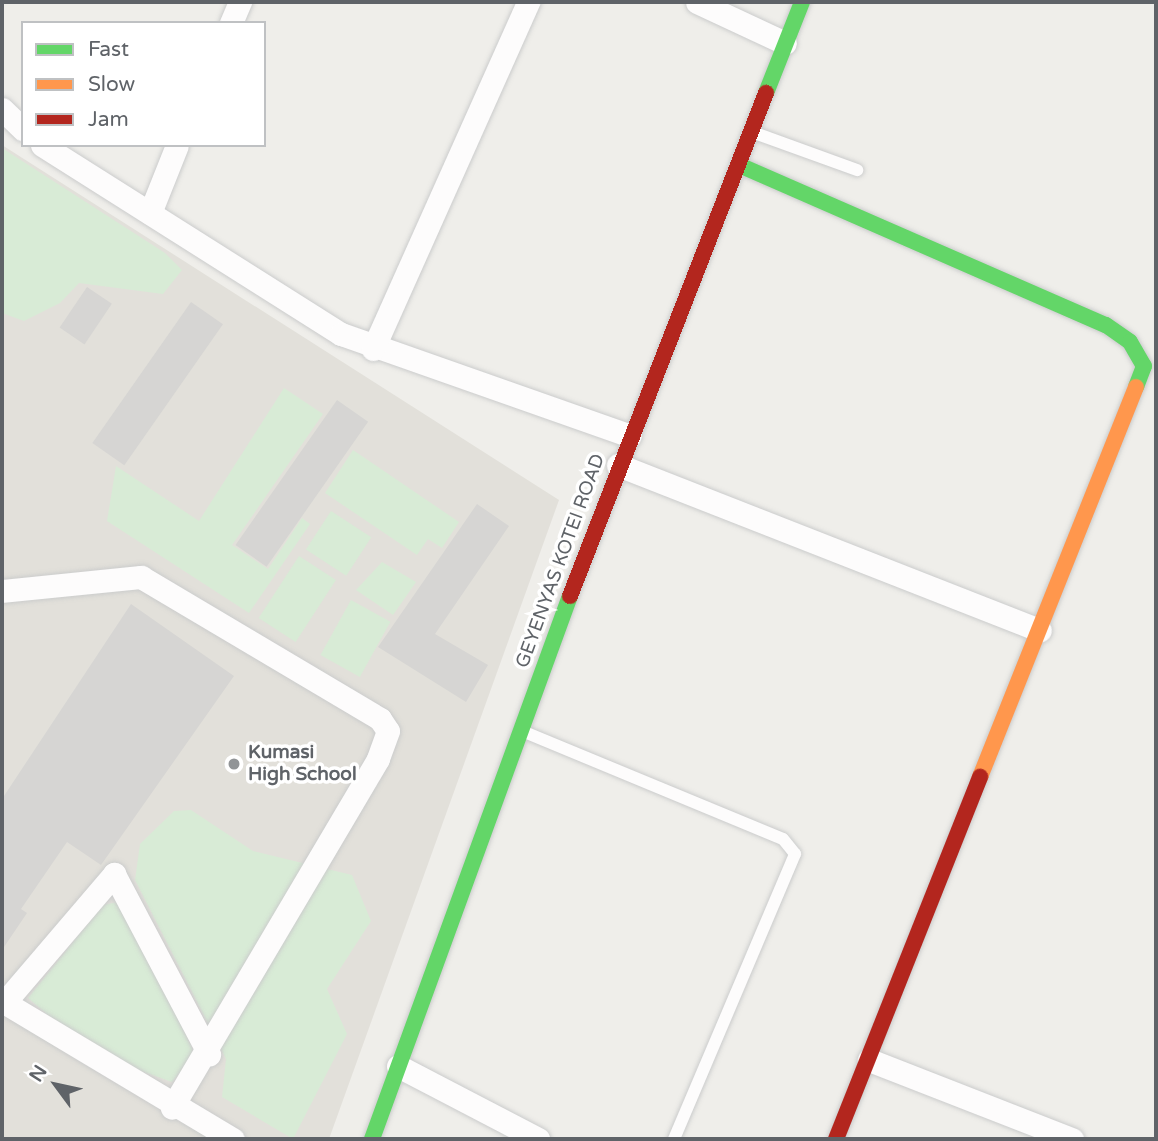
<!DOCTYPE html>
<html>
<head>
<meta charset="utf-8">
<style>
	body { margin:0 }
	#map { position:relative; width:1158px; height:1141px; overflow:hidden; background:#efeeea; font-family:"Varela Round",sans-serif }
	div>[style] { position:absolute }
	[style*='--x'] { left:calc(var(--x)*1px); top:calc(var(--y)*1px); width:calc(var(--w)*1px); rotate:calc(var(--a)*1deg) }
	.education>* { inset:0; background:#e2e0da }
	.green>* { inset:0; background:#d8ebd6; transform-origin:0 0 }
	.building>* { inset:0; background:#d6d5d3; transform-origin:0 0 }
	.roads { filter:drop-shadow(0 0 2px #cbcccc) drop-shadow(0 0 2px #cbcccc) }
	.lane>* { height:12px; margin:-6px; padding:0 6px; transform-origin:6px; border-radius:6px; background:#fdfcfc }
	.street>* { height:23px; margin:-11.5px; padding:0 11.5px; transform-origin:11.5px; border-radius:11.5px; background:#fdfcfc }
	.fast>* { height:16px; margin:-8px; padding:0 8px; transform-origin:8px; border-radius:8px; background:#63d668 }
	.slow>* { height:16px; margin:-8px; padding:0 8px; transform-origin:8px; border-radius:8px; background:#ff974d }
	.jam>* { height:16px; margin:-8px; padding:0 8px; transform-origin:8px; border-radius:8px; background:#b3261e }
	.dots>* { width:19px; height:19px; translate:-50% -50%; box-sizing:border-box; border:4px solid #fff; border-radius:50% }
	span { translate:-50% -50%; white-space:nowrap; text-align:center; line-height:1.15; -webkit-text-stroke:7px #fff; paint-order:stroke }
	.street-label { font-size:19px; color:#5f6368 }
	.poi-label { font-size:19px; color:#5f6368; font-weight:700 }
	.left { translate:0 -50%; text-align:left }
	.frame { position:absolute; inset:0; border:4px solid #5f6368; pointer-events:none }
	.legend { position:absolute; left:21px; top:21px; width:245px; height:126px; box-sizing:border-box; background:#fff; border:2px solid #bfc1c3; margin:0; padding:9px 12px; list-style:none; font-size:21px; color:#5f6368 }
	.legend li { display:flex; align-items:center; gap:14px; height:35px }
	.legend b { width:35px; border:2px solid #bfc1c3 }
	.north { position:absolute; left:21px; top:1050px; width:70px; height:70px; -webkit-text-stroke:5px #fff; paint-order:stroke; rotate:303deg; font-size:19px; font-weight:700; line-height:28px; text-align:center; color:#5f6368 }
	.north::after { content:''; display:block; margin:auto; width:24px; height:32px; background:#5f6368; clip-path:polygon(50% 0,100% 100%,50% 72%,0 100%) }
</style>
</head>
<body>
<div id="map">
	<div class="education">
		<div style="clip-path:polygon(2px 145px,559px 500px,329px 1139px,2px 1139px)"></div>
	</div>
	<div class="green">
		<div style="clip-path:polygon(2px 148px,165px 253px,182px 270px,163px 294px,79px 283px,60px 303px,24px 321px,2px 313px)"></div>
		<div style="clip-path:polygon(284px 388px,323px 414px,232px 545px,268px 569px,302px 518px,310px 524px,249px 613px,107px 521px,116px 466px,199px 521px)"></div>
		<div style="clip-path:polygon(353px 450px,459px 522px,442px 548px,428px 539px,417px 555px,325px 493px)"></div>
		<div style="left:331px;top:511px;width:48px;height:46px;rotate:33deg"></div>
		<div style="left:299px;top:556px;width:44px;height:74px;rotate:33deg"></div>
		<div style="clip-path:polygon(382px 562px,416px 582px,393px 615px,356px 590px)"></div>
		<div style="left:351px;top:600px;width:45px;height:63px;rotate:29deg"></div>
		<div style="clip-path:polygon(191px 810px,253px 851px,352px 875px,371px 921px,327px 989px,347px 1034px,293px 1139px,222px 1097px,226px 1059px,135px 880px,140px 844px,174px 811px)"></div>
		<div style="clip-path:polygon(118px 902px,129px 911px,195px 1055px,172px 1082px,93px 1054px,28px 998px,103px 905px)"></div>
	</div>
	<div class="building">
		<div style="left:87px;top:287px;width:30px;height:49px;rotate:34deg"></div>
		<div style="left:191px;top:302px;width:39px;height:172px;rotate:35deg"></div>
		<div style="left:337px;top:400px;width:38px;height:177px;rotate:35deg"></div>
		<div style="clip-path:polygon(477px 504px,509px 526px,435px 634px,488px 665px,466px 702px,378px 647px)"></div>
		<div style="clip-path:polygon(131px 604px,234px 676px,101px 865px,67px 842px,21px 909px,27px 913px,2px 950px,2px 799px)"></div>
	</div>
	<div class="roads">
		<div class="lane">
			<div style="--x:752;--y:132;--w:112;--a:19.9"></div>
			<div style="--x:522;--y:731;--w:282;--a:22.5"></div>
			<div style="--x:783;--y:839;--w:19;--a:51"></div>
			<div style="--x:795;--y:854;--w:310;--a:113"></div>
		</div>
		<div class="street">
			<div style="--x:697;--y:2;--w:97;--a:25"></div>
			<div style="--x:231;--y:23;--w:23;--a:-67"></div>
			<div style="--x:2;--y:109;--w:29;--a:44"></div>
			<div style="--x:42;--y:145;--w:354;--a:32.3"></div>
			<div style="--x:341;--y:334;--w:306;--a:19.4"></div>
			<div style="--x:150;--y:213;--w:73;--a:-68.3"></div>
			<div style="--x:373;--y:349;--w:380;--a:-65.9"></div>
			<div style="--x:618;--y:465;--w:453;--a:21.4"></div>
			<div style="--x:2;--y:591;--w:140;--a:-5.8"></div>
			<div style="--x:141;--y:577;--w:278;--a:30.7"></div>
			<div style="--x:380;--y:719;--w:14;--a:56"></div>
			<div style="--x:388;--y:731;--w:30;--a:110"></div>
			<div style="--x:378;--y:759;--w:405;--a:120.6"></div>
			<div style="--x:2;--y:1001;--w:269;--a:30.9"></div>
			<div style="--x:4;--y:1003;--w:170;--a:-49.5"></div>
			<div style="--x:114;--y:874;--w:204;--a:62.2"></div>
			<div style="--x:869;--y:1060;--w:218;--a:21.3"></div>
			<div style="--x:398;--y:1066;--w:158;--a:27.5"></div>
		</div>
		<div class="fast">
			<div style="--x:766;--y:93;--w:98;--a:-68.4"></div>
			<div style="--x:739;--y:165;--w:400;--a:23.6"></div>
			<div style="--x:1106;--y:325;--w:29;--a:35"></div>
			<div style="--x:1130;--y:342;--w:28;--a:60"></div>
			<div style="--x:1144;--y:366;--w:22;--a:111"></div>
			<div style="--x:372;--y:1139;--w:578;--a:-69.97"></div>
		</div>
		<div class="slow">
			<div style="--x:980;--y:777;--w:420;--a:-68.2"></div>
		</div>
		<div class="jam">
			<div style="--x:570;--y:596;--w:540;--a:-68.71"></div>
			<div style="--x:836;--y:1139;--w:390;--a:-68.3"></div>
		</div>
	</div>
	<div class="dots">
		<div style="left:234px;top:764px;background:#919496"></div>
	</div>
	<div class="street-label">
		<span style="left:561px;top:561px;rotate:-70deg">GEYENYAS KOTEI ROAD</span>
	</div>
	<div class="poi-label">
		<span class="left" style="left:248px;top:764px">Kumasi<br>High School</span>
	</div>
	<div class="frame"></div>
	<ul class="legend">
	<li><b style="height:9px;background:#63d668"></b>Fast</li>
	<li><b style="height:9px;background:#ff974d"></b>Slow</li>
	<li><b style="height:9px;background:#b3261e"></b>Jam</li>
	</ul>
	<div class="north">N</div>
</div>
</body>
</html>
